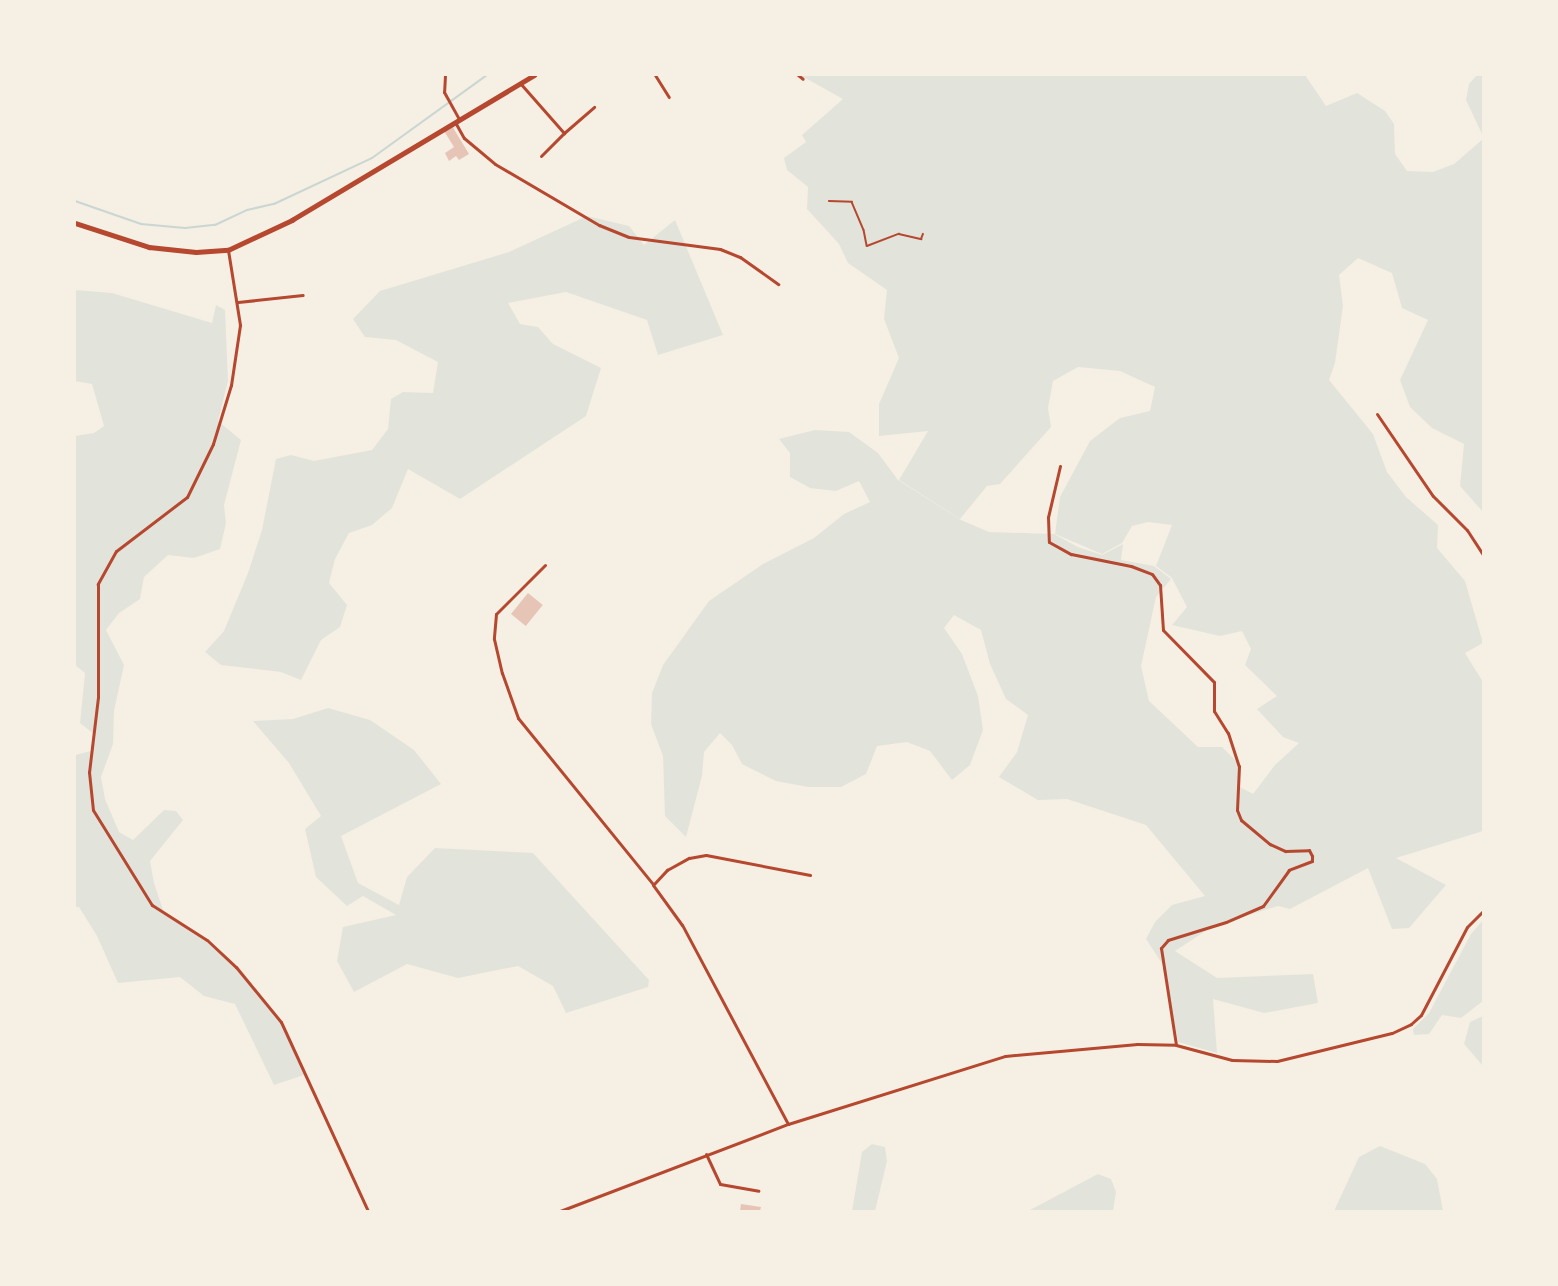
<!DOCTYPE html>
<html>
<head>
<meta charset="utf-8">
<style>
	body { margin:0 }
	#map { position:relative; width:1558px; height:1286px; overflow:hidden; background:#f6efe4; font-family:Manrope,sans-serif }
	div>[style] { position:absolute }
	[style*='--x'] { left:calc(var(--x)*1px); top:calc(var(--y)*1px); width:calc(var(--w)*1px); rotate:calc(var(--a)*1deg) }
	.green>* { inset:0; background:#e2e4dc }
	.stream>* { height:2px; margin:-1px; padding:0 1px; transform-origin:1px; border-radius:1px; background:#c9d6d2 }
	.building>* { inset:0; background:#e6c5b7; transform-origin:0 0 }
	.path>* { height:1.5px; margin:-0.75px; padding:0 0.75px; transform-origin:0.75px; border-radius:0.75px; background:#b5482f }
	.minor>* { height:3px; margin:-1.5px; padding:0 1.5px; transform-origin:1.5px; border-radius:1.5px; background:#b5482f }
	.tertiary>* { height:4.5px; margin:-2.25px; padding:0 2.25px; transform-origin:2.25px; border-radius:2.25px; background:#b5482f }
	span { translate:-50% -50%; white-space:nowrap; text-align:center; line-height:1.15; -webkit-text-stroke:4.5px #f6efe4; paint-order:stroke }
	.frame { position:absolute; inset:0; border:76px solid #f6efe4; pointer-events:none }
</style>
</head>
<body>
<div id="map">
	<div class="green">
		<div style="clip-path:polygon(800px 75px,1305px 75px,1326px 106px,1357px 93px,1385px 111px,1394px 124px,1395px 154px,1407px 171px,1433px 172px,1454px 164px,1483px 139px,1483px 512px,1460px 486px,1464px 444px,1432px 428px,1410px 407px,1400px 380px,1428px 320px,1402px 308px,1392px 273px,1358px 258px,1339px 275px,1343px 306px,1335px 363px,1329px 380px,1373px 434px,1387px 472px,1406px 497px,1438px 525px,1437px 548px,1465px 581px,1483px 643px,1465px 653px,1483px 682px,1483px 831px,1396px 858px,1446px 885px,1409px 928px,1392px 929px,1368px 868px,1290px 909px,1278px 906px,1213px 926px,1175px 951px,1217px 978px,1313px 974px,1318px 1003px,1264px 1013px,1213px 999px,1217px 1053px,1178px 1042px,1163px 965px,1146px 939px,1155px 922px,1172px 905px,1205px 896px,1146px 825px,1067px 799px,1038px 800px,999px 777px,1017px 752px,1028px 715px,1006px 699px,990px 664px,981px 630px,954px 615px,944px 628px,962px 654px,978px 696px,983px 730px,970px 765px,952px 780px,930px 751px,907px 742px,877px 746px,866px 774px,841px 787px,808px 787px,776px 781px,742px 764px,732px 745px,720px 733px,704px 752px,702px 776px,686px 837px,665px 816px,663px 756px,651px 724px,652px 693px,663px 665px,709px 601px,763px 564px,814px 538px,844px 514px,870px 502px,859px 481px,836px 491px,810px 488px,790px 477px,790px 453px,779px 439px,815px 430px,849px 432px,878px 453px,898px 480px,961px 520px,989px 532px,1054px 534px,1078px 547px,1102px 555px,1123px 544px,1121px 560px,1154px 566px,1171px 579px,1156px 597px,1141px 666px,1149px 701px,1198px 747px,1222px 747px,1239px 764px,1238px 786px,1253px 794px,1275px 765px,1299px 743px,1283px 737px,1257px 709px,1277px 696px,1245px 665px,1251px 649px,1242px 631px,1220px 636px,1172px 625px,1187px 607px,1172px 578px,1156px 566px,1172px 525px,1148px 522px,1132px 526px,1122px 543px,1102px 554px,1055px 534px,1060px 497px,1090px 441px,1120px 418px,1150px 411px,1155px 387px,1120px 371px,1078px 367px,1053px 381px,1048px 408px,1051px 427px,1000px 484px,987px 486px,960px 519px,899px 480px,928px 431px,879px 436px,879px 404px,899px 358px,884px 319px,887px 290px,848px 263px,839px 244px,807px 209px,808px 187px,787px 170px,784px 158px,806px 142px,802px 135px,843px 99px)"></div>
		<div style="clip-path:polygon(1477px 75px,1483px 75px,1483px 136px,1466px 100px,1469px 84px)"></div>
		<div style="clip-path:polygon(587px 216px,629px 226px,644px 245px,675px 220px,723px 335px,658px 355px,647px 320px,566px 292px,508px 303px,520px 324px,538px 327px,553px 344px,601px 368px,586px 416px,460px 499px,408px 469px,392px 508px,372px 525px,349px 533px,335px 559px,329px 583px,347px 605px,340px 627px,321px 640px,301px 680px,281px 672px,221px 665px,205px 652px,224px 631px,248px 573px,262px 530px,276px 459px,291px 455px,314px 461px,372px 450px,388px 429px,391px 399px,403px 392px,433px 393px,438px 362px,396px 340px,365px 337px,353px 319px,380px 291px,509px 252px)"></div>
		<div style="clip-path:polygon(75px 290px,112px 293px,212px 323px,216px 305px,225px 310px,228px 381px,218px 421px,241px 440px,224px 505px,226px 523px,220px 549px,194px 558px,168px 555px,144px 577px,140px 599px,119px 613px,106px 630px,124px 665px,114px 711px,113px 744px,101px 777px,105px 799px,119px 832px,133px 840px,164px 810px,176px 811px,183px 820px,150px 861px,154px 883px,164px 913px,207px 940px,236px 967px,281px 1022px,304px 1075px,274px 1085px,235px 1004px,204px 996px,180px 977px,118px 983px,97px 936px,79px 907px,75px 907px,75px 755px,91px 751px,94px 734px,80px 723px,85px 673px,75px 665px,75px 436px,94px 433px,104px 426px,92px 384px,75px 381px)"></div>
		<div style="clip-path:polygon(328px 708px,370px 720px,414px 750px,441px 784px,341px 836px,358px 883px,399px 905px,407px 877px,435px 848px,533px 853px,649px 980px,648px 987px,566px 1013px,553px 986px,518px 966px,458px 978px,407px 964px,354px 992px,337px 961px,343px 927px,396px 915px,363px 896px,347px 906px,316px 877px,305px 829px,321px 816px,289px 763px,253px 721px,293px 719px)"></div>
		<div style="clip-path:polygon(1483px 920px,1483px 1001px,1461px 1018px,1442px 1015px,1429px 1034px,1414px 1035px,1413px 1029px,1429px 1013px,1471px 934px)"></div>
		<div style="clip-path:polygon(1483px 1016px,1483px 1066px,1464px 1044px,1470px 1022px)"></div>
		<div style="clip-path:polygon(872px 1144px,885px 1147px,887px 1161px,875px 1211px,852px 1211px,862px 1152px)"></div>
		<div style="clip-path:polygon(1380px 1146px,1425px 1164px,1437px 1179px,1443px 1211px,1334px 1211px,1359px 1157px)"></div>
		<div style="clip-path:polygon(1098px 1174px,1111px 1179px,1116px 1192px,1113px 1211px,1028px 1211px)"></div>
	</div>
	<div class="stream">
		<div style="--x:75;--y:201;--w:70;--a:19.2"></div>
		<div style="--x:141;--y:224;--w:44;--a:5.2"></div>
		<div style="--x:185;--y:228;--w:30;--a:-6"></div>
		<div style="--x:215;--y:225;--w:35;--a:-25"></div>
		<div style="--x:247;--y:210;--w:28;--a:-13"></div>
		<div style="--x:274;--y:204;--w:108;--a:-25.1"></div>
		<div style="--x:372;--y:158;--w:142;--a:-35.8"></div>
	</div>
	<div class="building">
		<div style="clip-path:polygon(452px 126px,469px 154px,459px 160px,456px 156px,449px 161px,445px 153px,454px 147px,444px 131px)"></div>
		<div style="left:528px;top:593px;width:19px;height:27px;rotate:39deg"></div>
		<div style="clip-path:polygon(741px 1204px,761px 1207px,760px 1211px,740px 1211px)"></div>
	</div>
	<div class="path">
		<div style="--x:829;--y:201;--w:23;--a:2"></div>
		<div style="--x:852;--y:202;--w:30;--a:67"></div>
		<div style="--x:864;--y:230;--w:16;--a:79"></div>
		<div style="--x:867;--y:246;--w:34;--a:-21"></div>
		<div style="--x:899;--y:234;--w:23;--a:13"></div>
		<div style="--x:921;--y:239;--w:5;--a:-68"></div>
	</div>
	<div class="minor">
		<div style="--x:445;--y:75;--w:17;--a:93"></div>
		<div style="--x:444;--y:92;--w:31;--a:61"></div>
		<div style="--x:655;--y:75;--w:26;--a:58"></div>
		<div style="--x:798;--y:75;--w:6;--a:39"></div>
		<div style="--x:520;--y:83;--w:67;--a:48.7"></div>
		<div style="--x:564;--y:133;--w:40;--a:-41"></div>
		<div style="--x:455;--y:122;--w:18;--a:61"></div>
		<div style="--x:464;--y:138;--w:40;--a:40"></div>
		<div style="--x:495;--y:164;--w:121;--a:30.4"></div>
		<div style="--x:599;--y:225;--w:32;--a:22"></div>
		<div style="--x:629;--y:237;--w:92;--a:7.5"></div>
		<div style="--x:720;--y:249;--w:22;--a:22"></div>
		<div style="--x:740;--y:257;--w:47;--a:35.4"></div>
		<div style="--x:541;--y:156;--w:33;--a:-45"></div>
		<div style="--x:228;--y:250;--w:76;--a:80.9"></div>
		<div style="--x:240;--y:325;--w:61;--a:98.5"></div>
		<div style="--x:231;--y:385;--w:62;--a:107"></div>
		<div style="--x:213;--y:444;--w:59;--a:116.1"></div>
		<div style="--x:187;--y:497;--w:89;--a:142.7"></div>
		<div style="--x:116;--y:551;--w:38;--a:119"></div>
		<div style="--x:98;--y:584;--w:113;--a:90"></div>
		<div style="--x:98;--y:697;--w:76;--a:96.8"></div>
		<div style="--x:89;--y:772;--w:38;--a:84"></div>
		<div style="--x:93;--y:810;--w:112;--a:58.2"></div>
		<div style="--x:152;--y:905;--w:65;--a:32.5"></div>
		<div style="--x:207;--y:940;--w:40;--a:43"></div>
		<div style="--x:236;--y:967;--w:71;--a:50.7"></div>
		<div style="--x:281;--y:1022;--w:208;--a:65.3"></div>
		<div style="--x:238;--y:302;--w:65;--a:-6.1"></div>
		<div style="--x:1377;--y:414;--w:99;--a:55.7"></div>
		<div style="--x:1433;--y:496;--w:48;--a:45"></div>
		<div style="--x:1467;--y:530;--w:30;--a:57"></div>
		<div style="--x:1060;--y:466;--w:52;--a:103.2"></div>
		<div style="--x:1048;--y:517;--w:25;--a:88"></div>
		<div style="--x:1049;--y:542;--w:25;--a:29"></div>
		<div style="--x:1071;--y:554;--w:61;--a:11.3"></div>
		<div style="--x:1131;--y:566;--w:22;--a:21"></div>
		<div style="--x:1152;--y:574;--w:14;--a:54"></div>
		<div style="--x:1160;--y:585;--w:45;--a:86.2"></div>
		<div style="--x:1163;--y:630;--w:73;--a:45.6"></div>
		<div style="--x:1214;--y:682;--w:29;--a:90"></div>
		<div style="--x:1214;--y:711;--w:26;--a:58"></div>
		<div style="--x:1228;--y:733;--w:35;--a:72"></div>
		<div style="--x:1239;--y:766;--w:44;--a:92.6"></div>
		<div style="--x:1237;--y:810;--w:11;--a:68"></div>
		<div style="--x:1241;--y:820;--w:38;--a:40"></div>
		<div style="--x:1270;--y:844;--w:17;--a:25"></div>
		<div style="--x:1285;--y:851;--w:24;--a:-2"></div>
		<div style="--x:1309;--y:850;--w:7;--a:63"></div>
		<div style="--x:1312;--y:856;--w:5;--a:90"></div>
		<div style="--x:1312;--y:861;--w:25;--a:159"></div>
		<div style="--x:1289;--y:870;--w:44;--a:125.8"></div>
		<div style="--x:1263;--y:906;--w:40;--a:156.6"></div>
		<div style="--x:1226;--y:922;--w:61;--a:162.8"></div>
		<div style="--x:1168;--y:940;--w:11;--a:131"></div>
		<div style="--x:1161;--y:948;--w:98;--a:81.2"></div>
		<div style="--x:545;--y:565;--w:69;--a:135"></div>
		<div style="--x:496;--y:614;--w:25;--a:95"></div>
		<div style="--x:494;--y:639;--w:35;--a:77"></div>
		<div style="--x:502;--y:673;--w:48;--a:70.4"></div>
		<div style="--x:518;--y:718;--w:214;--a:50.9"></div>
		<div style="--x:788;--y:1124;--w:225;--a:-118"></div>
		<div style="--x:682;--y:925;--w:49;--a:-125.9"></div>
		<div style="--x:653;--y:885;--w:21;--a:-47"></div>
		<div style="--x:667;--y:870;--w:25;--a:-29"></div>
		<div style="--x:689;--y:858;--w:17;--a:-10"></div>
		<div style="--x:706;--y:855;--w:106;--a:10.9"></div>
		<div style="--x:706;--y:1154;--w:33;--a:65"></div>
		<div style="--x:720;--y:1184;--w:39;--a:10"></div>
		<div style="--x:560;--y:1211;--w:244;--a:-20.9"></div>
		<div style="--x:788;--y:1124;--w:227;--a:-17.4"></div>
		<div style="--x:1005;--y:1056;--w:133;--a:-5.2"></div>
		<div style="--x:1137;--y:1044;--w:39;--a:1"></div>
		<div style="--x:1176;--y:1045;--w:58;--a:15"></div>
		<div style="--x:1232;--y:1060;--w:45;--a:1.3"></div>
		<div style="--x:1277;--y:1061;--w:118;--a:-13.7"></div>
		<div style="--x:1392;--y:1033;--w:21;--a:-25"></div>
		<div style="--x:1411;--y:1024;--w:13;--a:-42"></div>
		<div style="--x:1421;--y:1015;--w:99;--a:-62.4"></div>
		<div style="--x:1467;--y:927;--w:23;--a:-45"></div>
	</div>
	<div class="tertiary">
		<div style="--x:75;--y:223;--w:78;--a:18"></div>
		<div style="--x:149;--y:247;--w:47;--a:6.1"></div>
		<div style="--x:196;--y:252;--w:32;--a:-4"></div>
		<div style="--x:228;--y:250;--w:71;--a:-25.1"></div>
		<div style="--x:292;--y:220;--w:282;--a:-30.9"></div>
	</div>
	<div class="frame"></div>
</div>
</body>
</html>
